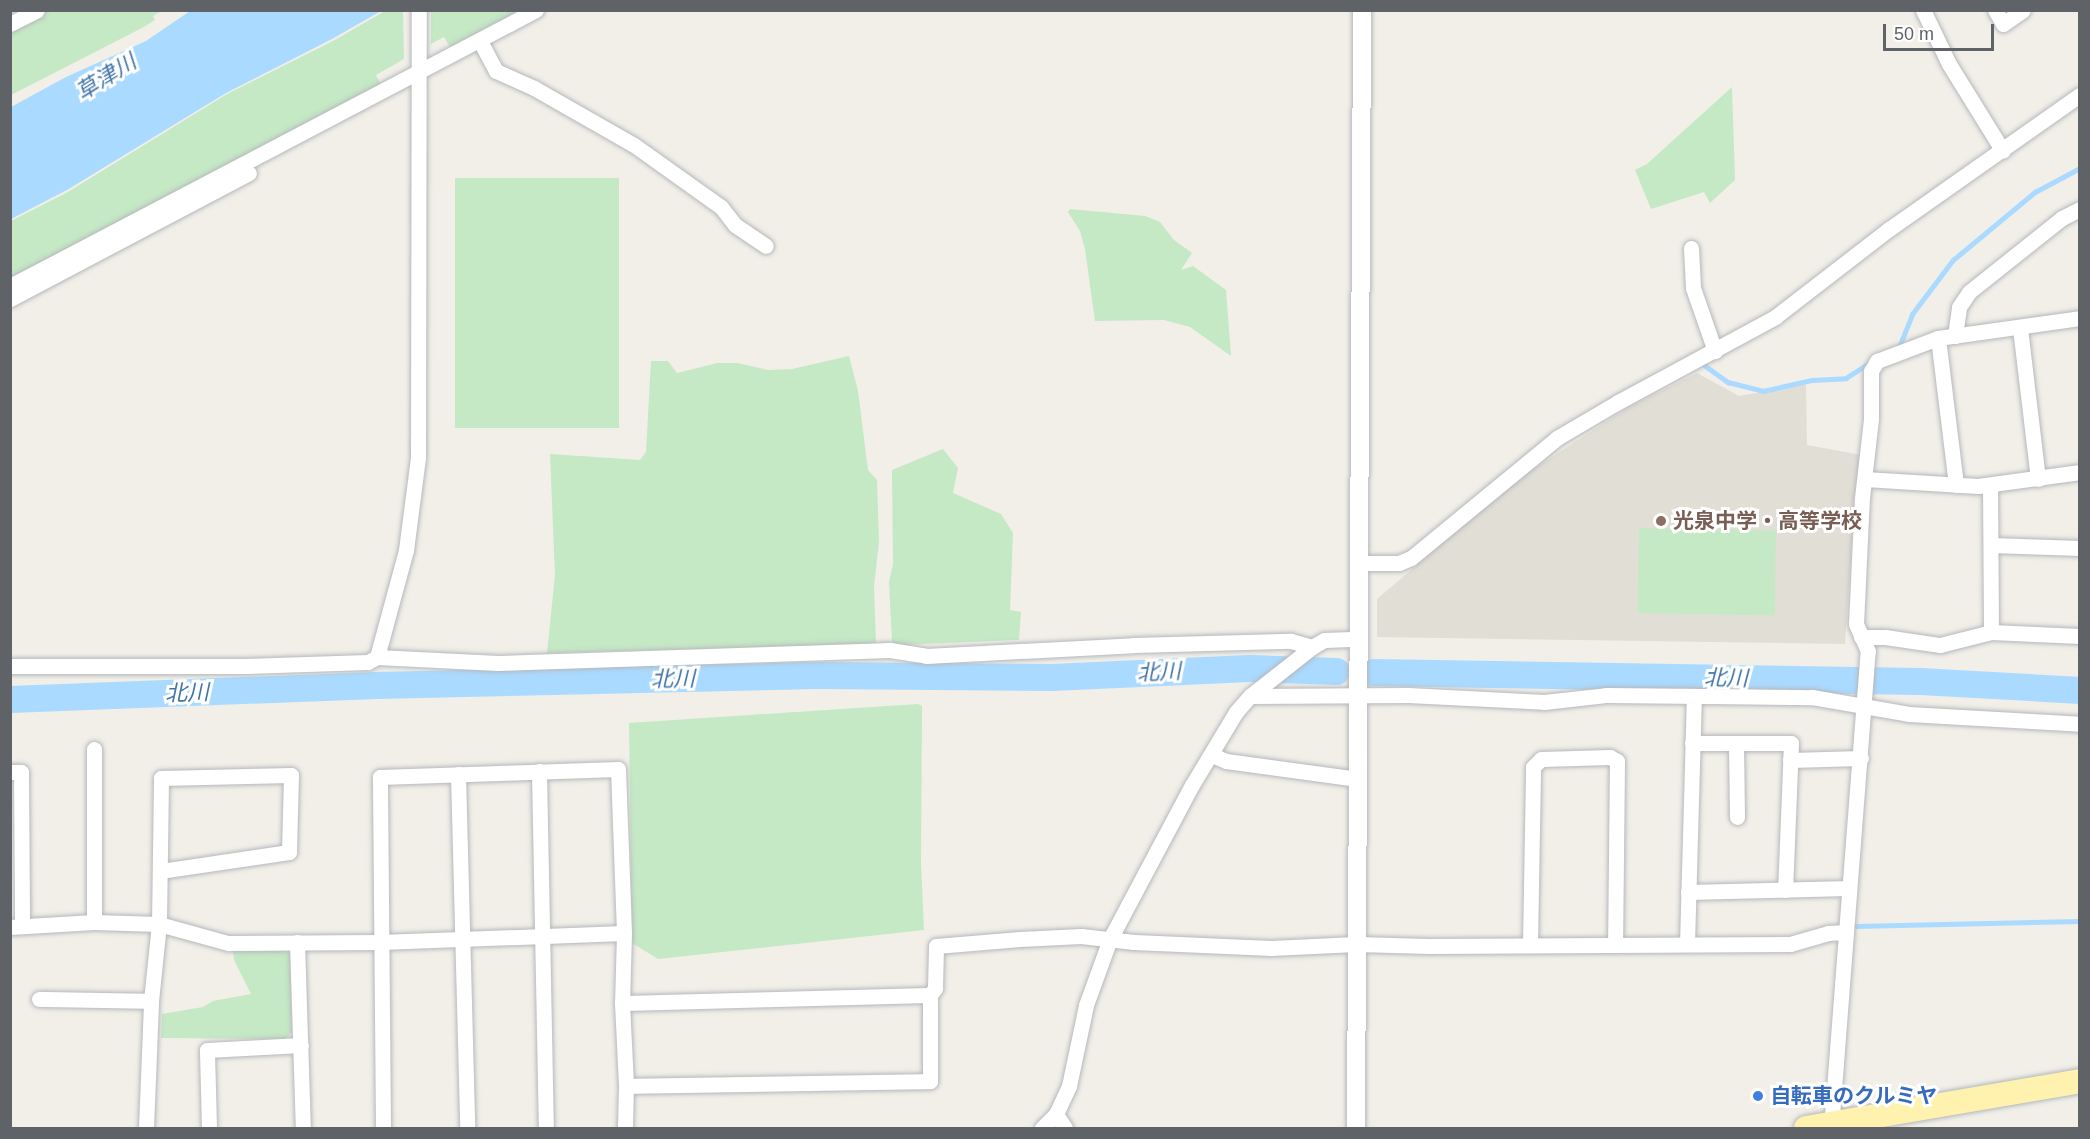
<!DOCTYPE html>
<html>
<head>
<meta charset="utf-8">
<style>
	body { margin:0 }
	#map { position:relative; width:2090px; height:1139px; overflow:hidden; background:#f1efe8; font-family:Arial,"Noto Sans JP",sans-serif }
	div>[style] { position:absolute }
	[style*='--x'] { left:calc(var(--x)*1px); top:calc(var(--y)*1px); width:calc(var(--w)*1px); rotate:calc(var(--a)*1deg) }
	.education>* { inset:0; background:#e1ded6 }
	.green>* { inset:0; background:#c5e8c5; transform-origin:0 0 }
	.water>* { inset:0; background:#aadaff }
	.stream>* { height:4.5px; margin:-2.25px; padding:0 2.25px; transform-origin:2.25px; border-radius:2.25px; background:#aadaff }
	.river>* { height:27px; margin:-13.5px; padding:0 13.5px; transform-origin:13.5px; border-radius:13.5px; background:#aadaff }
	.roads { filter:drop-shadow(0 0 2px #b5b8bc) drop-shadow(0 0 2px #b5b8bc) }
	.minor>* { height:15px; margin:-7.5px; padding:0 7.5px; transform-origin:7.5px; border-radius:7.5px; background:#fff }
	.tertiary>* { height:18px; margin:-9px; padding:0 9px; transform-origin:9px; border-radius:9px; background:#fff }
	.primary>* { height:24px; margin:-12px; padding:0 12px; transform-origin:12px; border-radius:12px; background:#fff2af }
	.dots>* { width:16px; height:16px; translate:-50% -50%; box-sizing:border-box; border:3px solid #fff; border-radius:50% }
	span { translate:-50% -50%; white-space:nowrap; text-align:center; line-height:1.15; -webkit-text-stroke:6px #fff; paint-order:stroke }
	.education-label { font-size:21px; color:#785e54; font-weight:700 }
	.left { translate:0 -50%; text-align:left }
	.shop-label { font-size:21px; color:#366cbe; font-weight:700 }
	.water-label { font-size:22px; color:#4174aa; font-style:italic }
	.frame { position:absolute; inset:0; border:12px solid #5f6368; pointer-events:none }
	.scale { position:absolute; left:1883px; top:24px; width:111px; height:27px; box-sizing:border-box; border:3px solid #5f6368; border-top:0; padding-left:8px; font-size:18px; line-height:21px; white-space:nowrap; color:#5f6368; -webkit-text-stroke:4px #fff; paint-order:stroke }
</style>
</head>
<body>
<div id="map">
	<div class="education">
		<div style="clip-path:polygon(1697px 373px,1739px 396px,1806px 384px,1807px 445px,1862px 455px,1855px 491px,1845px 644px,1377px 637px,1377px 599px,1518px 479px,1629px 407px)"></div>
	</div>
	<div class="green">
		<div style="clip-path:polygon(46px 11px,162px 11px,153px 16px,155px 20px,142px 28px,11px 95px,10px 28px)"></div>
		<div style="clip-path:polygon(385px 11px,403px 11px,404px 59px,376px 75px,381px 85px,11px 281px,11px 221px,68px 192px,227px 94px,333px 41px)"></div>
		<div style="clip-path:polygon(431px 11px,518px 11px,450px 47px,444px 37px,431px 44px)"></div>
		<div style="clip-path:polygon(1732px 87px,1735px 180px,1710px 203px,1704px 192px,1651px 209px,1635px 170px,1647px 164px)"></div>
		<div style="left:455px;top:178px;width:164px;height:250px"></div>
		<div style="clip-path:polygon(1070px 209px,1145px 216px,1160px 222px,1174px 240px,1192px 253px,1181px 270px,1193px 266px,1226px 290px,1231px 356px,1190px 327px,1164px 320px,1095px 321px,1085px 249px,1080px 231px,1068px 212px)"></div>
		<div style="clip-path:polygon(849px 356px,858px 391px,868px 470px,877px 480px,879px 541px,874px 587px,876px 644px,547px 653px,555px 575px,550px 454px,640px 460px,646px 452px,651px 361px,668px 361px,677px 373px,717px 363px,737px 363px,768px 370px,792px 369px)"></div>
		<div style="clip-path:polygon(943px 449px,958px 468px,953px 493px,1001px 514px,1013px 533px,1010px 610px,1021px 612px,1019px 640px,898px 645px,892px 642px,889px 582px,893px 564px,892px 470px)"></div>
		<div style="left:1639px;top:528px;width:137px;height:85px;rotate:1deg"></div>
		<div style="clip-path:polygon(918px 704px,922px 706px,921px 862px,924px 930px,658px 959px,632px 943px,629px 723px)"></div>
		<div style="clip-path:polygon(233px 950px,282px 950px,290px 954px,292px 1032px,285px 1039px,161px 1038px,162px 1014px,203px 1007px,213px 1001px,251px 994px,234px 960px)"></div>
	</div>
	<div class="water">
		<div style="clip-path:polygon(190px 11px,381px 11px,332px 39px,226px 93px,67px 190px,11px 219px,11px 107px,66px 77px,146px 41px)"></div>
	</div>
	<div class="stream">
		<div style="--x:1899;--y:347;--w:35;--a:-68"></div>
		<div style="--x:1912;--y:314;--w:68;--a:-52.8"></div>
		<div style="--x:1953;--y:260;--w:107;--a:-39.7"></div>
		<div style="--x:2035;--y:192;--w:51;--a:-28.1"></div>
		<div style="--x:1703;--y:364;--w:31;--a:36"></div>
		<div style="--x:1728;--y:382;--w:36;--a:14"></div>
		<div style="--x:1763;--y:391;--w:50;--a:-12.7"></div>
		<div style="--x:1812;--y:380;--w:34;--a:-3"></div>
		<div style="--x:1846;--y:378;--w:27;--a:-33"></div>
		<div style="--x:1856;--y:926;--w:224;--a:-1.3"></div>
	</div>
	<div class="river">
		<div style="--x:1373;--y:672;--w:547;--a:0.94"></div>
		<div style="--x:1920;--y:681;--w:160;--a:3.2"></div>
		<div style="--x:10;--y:699;--w:366;--a:-2.2"></div>
		<div style="--x:376;--y:685;--w:442;--a:-1.3"></div>
		<div style="--x:818;--y:675;--w:234;--a:0.5"></div>
		<div style="--x:1052;--y:677;--w:197;--a:-2.6"></div>
		<div style="--x:1249;--y:668;--w:87;--a:2"></div>
	</div>
	<div class="roads">
		<div class="minor">
			<div style="--x:1923;--y:10;--w:60;--a:64.3"></div>
			<div style="--x:1949;--y:64;--w:102;--a:58.2"></div>
			<div style="--x:1995;--y:10;--w:16;--a:60"></div>
			<div style="--x:2003;--y:24;--w:24;--a:-35"></div>
			<div style="--x:10;--y:24;--w:30;--a:-27"></div>
			<div style="--x:480;--y:41;--w:34;--a:62"></div>
			<div style="--x:496;--y:71;--w:42;--a:24.1"></div>
			<div style="--x:534;--y:88;--w:115;--a:29.7"></div>
			<div style="--x:634;--y:145;--w:107;--a:35.5"></div>
			<div style="--x:721;--y:207;--w:23;--a:52"></div>
			<div style="--x:735;--y:225;--w:37;--a:34"></div>
			<div style="--x:1691;--y:248;--w:40;--a:87.1"></div>
			<div style="--x:1693;--y:288;--w:67;--a:70.8"></div>
			<div style="--x:10;--y:286;--w:594;--a:-27.69"></div>
			<div style="--x:10;--y:299;--w:270;--a:-27.8"></div>
			<div style="--x:2020;--y:328;--w:152;--a:83.2"></div>
			<div style="--x:1955;--y:336;--w:29;--a:-82"></div>
			<div style="--x:1959;--y:307;--w:18;--a:-56"></div>
			<div style="--x:1969;--y:292;--w:119;--a:-38.5"></div>
			<div style="--x:2062;--y:218;--w:20;--a:-27"></div>
			<div style="--x:1938;--y:338;--w:148;--a:83"></div>
			<div style="--x:1865;--y:479;--w:113;--a:3.5"></div>
			<div style="--x:1978;--y:486;--w:103;--a:-7.8"></div>
			<div style="--x:1990;--y:485;--w:147;--a:89.6"></div>
			<div style="--x:1991;--y:545;--w:89;--a:1.9"></div>
			<div style="--x:1360;--y:563;--w:39;--a:0"></div>
			<div style="--x:1399;--y:563;--w:13;--a:-23"></div>
			<div style="--x:1411;--y:558;--w:189;--a:-39.4"></div>
			<div style="--x:1557;--y:438;--w:71;--a:-30.5"></div>
			<div style="--x:1618;--y:402;--w:179;--a:-28.4"></div>
			<div style="--x:1775;--y:317;--w:144;--a:-37.7"></div>
			<div style="--x:1889;--y:229;--w:233;--a:-35.1"></div>
			<div style="--x:1861;--y:637;--w:24;--a:0"></div>
			<div style="--x:1885;--y:637;--w:56;--a:8.3"></div>
			<div style="--x:1940;--y:645;--w:53;--a:-14.3"></div>
			<div style="--x:1991;--y:632;--w:89;--a:2.6"></div>
			<div style="--x:377;--y:657;--w:111;--a:-74.8"></div>
			<div style="--x:406;--y:550;--w:93;--a:-82.6"></div>
			<div style="--x:418;--y:458;--w:448;--a:-89.9"></div>
			<div style="--x:10;--y:666;--w:235;--a:0"></div>
			<div style="--x:245;--y:666;--w:123;--a:-1.9"></div>
			<div style="--x:368;--y:662;--w:10;--a:-29"></div>
			<div style="--x:377;--y:657;--w:121;--a:2.8"></div>
			<div style="--x:498;--y:663;--w:392;--a:-1.9"></div>
			<div style="--x:890;--y:650;--w:36;--a:9"></div>
			<div style="--x:926;--y:656;--w:207;--a:-3"></div>
			<div style="--x:1133;--y:645;--w:158;--a:-1.5"></div>
			<div style="--x:1291;--y:641;--w:22;--a:16"></div>
			<div style="--x:1250;--y:696;--w:158;--a:-0.4"></div>
			<div style="--x:1408;--y:695;--w:136;--a:2.9"></div>
			<div style="--x:1544;--y:702;--w:62;--a:-6.4"></div>
			<div style="--x:1606;--y:695;--w:206;--a:0.6"></div>
			<div style="--x:1812;--y:697;--w:98;--a:9.9"></div>
			<div style="--x:1909;--y:714;--w:171;--a:3.3"></div>
			<div style="--x:1692;--y:743;--w:99;--a:0"></div>
			<div style="--x:1791;--y:743;--w:147;--a:92.3"></div>
			<div style="--x:1736;--y:744;--w:73;--a:89.2"></div>
			<div style="--x:1212;--y:755;--w:15;--a:23"></div>
			<div style="--x:1226;--y:761;--w:133;--a:7.8"></div>
			<div style="--x:1790;--y:760;--w:71;--a:-1.6"></div>
			<div style="--x:539;--y:771;--w:357;--a:88.9"></div>
			<div style="--x:10;--y:772;--w:11;--a:0"></div>
			<div style="--x:21;--y:772;--w:154;--a:89.6"></div>
			<div style="--x:458;--y:774;--w:354;--a:88.5"></div>
			<div style="--x:1688;--y:892;--w:161;--a:-1.4"></div>
			<div style="--x:94;--y:922;--w:173;--a:-90"></div>
			<div style="--x:10;--y:927;--w:84;--a:-3.4"></div>
			<div style="--x:94;--y:922;--w:65;--a:1.8"></div>
			<div style="--x:159;--y:924;--w:72;--a:15.4"></div>
			<div style="--x:228;--y:943;--w:152;--a:-0.4"></div>
			<div style="--x:380;--y:942;--w:244;--a:-2.1"></div>
			<div style="--x:297;--y:942;--w:186;--a:88.2"></div>
			<div style="--x:1530;--y:944;--w:177;--a:-89"></div>
			<div style="--x:1533;--y:767;--w:11;--a:-45"></div>
			<div style="--x:1541;--y:759;--w:69;--a:-1.7"></div>
			<div style="--x:1610;--y:757;--w:8;--a:30"></div>
			<div style="--x:1617;--y:761;--w:184;--a:90.6"></div>
			<div style="--x:1687;--y:944;--w:248;--a:-88.4"></div>
			<div style="--x:930;--y:995;--w:9;--a:-54"></div>
			<div style="--x:935;--y:988;--w:42;--a:-88.6"></div>
			<div style="--x:936;--y:946;--w:84;--a:-4.8"></div>
			<div style="--x:1020;--y:939;--w:61;--a:-2.8"></div>
			<div style="--x:1081;--y:936;--w:53;--a:6.5"></div>
			<div style="--x:1134;--y:942;--w:137;--a:2.5"></div>
			<div style="--x:1271;--y:948;--w:85;--a:-2.7"></div>
			<div style="--x:1356;--y:944;--w:73;--a:1.6"></div>
			<div style="--x:1429;--y:946;--w:361;--a:-0.3"></div>
			<div style="--x:1790;--y:944;--w:40;--a:-16"></div>
			<div style="--x:1828;--y:933;--w:17;--a:-3"></div>
			<div style="--x:39;--y:999;--w:112;--a:1"></div>
			<div style="--x:622;--y:1003;--w:308;--a:-1.5"></div>
			<div style="--x:930;--y:995;--w:86;--a:90"></div>
			<div style="--x:930;--y:1081;--w:304;--a:179.1"></div>
			<div style="--x:1056;--y:1114;--w:17;--a:57"></div>
			<div style="--x:146;--y:1128;--w:127;--a:-87.7"></div>
			<div style="--x:151;--y:1001;--w:77;--a:-84.1"></div>
			<div style="--x:159;--y:924;--w:146;--a:-89.2"></div>
			<div style="--x:161;--y:778;--w:130;--a:-1.3"></div>
			<div style="--x:291;--y:775;--w:77;--a:91.5"></div>
			<div style="--x:289;--y:852;--w:129;--a:171.6"></div>
			<div style="--x:209;--y:1128;--w:78;--a:-91.5"></div>
			<div style="--x:207;--y:1050;--w:94;--a:-3"></div>
			<div style="--x:383;--y:1128;--w:351;--a:-90.5"></div>
			<div style="--x:380;--y:777;--w:238;--a:-1.9"></div>
			<div style="--x:618;--y:769;--w:164;--a:87.9"></div>
			<div style="--x:624;--y:933;--w:70;--a:91.6"></div>
			<div style="--x:622;--y:1003;--w:83;--a:87.2"></div>
			<div style="--x:626;--y:1086;--w:42;--a:91.4"></div>
			<div style="--x:1042;--y:1128;--w:20;--a:-45"></div>
			<div style="--x:1056;--y:1114;--w:31;--a:-65"></div>
			<div style="--x:1069;--y:1086;--w:83;--a:-78.1"></div>
			<div style="--x:1086;--y:1005;--w:70;--a:-70"></div>
			<div style="--x:1110;--y:939;--w:174;--a:-62"></div>
			<div style="--x:1192;--y:785;--w:85;--a:-58.9"></div>
			<div style="--x:1236;--y:712;--w:21;--a:-49"></div>
			<div style="--x:1250;--y:696;--w:79;--a:-38.3"></div>
			<div style="--x:1312;--y:647;--w:14;--a:-30"></div>
			<div style="--x:1324;--y:640;--w:34;--a:-2"></div>
			<div style="--x:1831;--y:1128;--w:478;--a:-85.6"></div>
			<div style="--x:1868;--y:651;--w:30;--a:-114"></div>
			<div style="--x:1856;--y:624;--w:126;--a:-87.3"></div>
			<div style="--x:1862;--y:498;--w:80;--a:-83.5"></div>
			<div style="--x:1871;--y:419;--w:48;--a:-90"></div>
			<div style="--x:1871;--y:371;--w:12;--a:-59"></div>
			<div style="--x:1877;--y:361;--w:65;--a:-20.7"></div>
			<div style="--x:1938;--y:338;--w:143;--a:-8"></div>
		</div>
		<div class="tertiary">
			<div style="--x:1356;--y:1128;--w:1118;--a:-89.69"></div>
		</div>
		<div class="primary">
			<div style="--x:1806;--y:1128;--w:278;--a:-9.7"></div>
		</div>
	</div>
	<div class="dots">
		<div style="left:1661px;top:521px;background:#8d6e63"></div>
		<div style="left:1758px;top:1096px;background:#3f7fe0"></div>
	</div>
	<div class="education-label">
		<span class="left" style="left:1673px;top:521px">光泉中学・高等学校</span>
	</div>
	<div class="shop-label">
		<span class="left" style="left:1770px;top:1096px">自転車のクルミヤ</span>
	</div>
	<div class="water-label">
		<span style="left:106px;top:77px;rotate:-32deg">草津川</span>
		<span style="left:1159px;top:672px;rotate:-3deg">北川</span>
		<span style="left:1726px;top:678px;rotate:1deg">北川</span>
		<span style="left:673px;top:679px;rotate:-1deg">北川</span>
		<span style="left:187px;top:693px;rotate:-2deg">北川</span>
	</div>
	<div class="frame"></div>
	<div class="scale">50 m</div>
</div>
</body>
</html>
